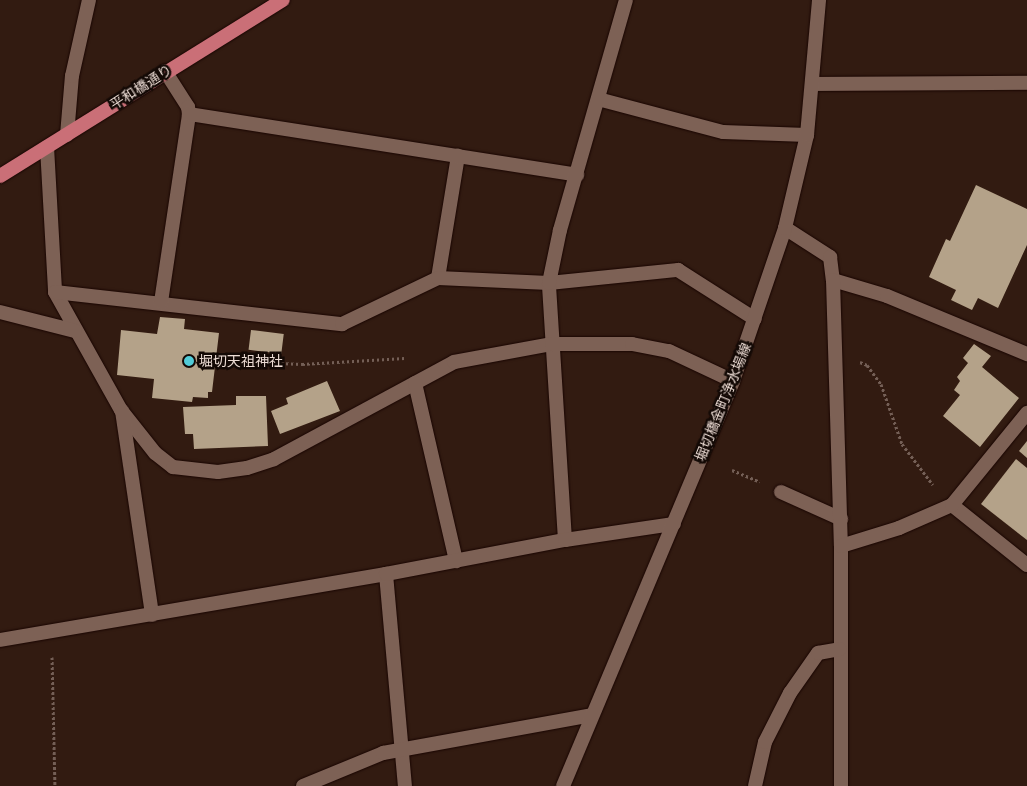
<!DOCTYPE html>
<html>
<head>
<meta charset="utf-8">
<style>
	body { margin:0 }
	#map { position:relative; width:1027px; height:786px; overflow:hidden; background:#321b11; font-family:"PT Sans Narrow","Noto Sans JP",sans-serif }
	div>[style] { position:absolute }
	[style*='--x'] { left:calc(var(--x)*1px); top:calc(var(--y)*1px); width:calc(var(--w)*1px); rotate:calc(var(--a)*1deg) }
	.building>* { inset:0; background:#b4a289; transform-origin:0 0 }
	.path>* { height:3px; margin-top:-1.5px; transform-origin:0; background:repeating-linear-gradient(90deg,#745f56 0 2.5px,transparent 0 5px) }
	.roads { filter:drop-shadow(0 0 1px #190500) drop-shadow(0 0 1px #190500) }
	.service>* { height:14px; margin:-7px; padding:0 7px; transform-origin:7px; border-radius:7px; background:#7d6155 }
	.minor>* { height:14px; margin:-7px; padding:0 7px; transform-origin:7px; border-radius:7px; background:#7d6155 }
	.tertiary>* { height:14px; margin:-7px; padding:0 7px; transform-origin:7px; border-radius:7px; background:#7d6155 }
	.primary>* { height:14px; margin:-7px; padding:0 7px; transform-origin:7px; border-radius:7px; background:#ca6f77 }
	.dots>* { width:14px; height:14px; translate:-50% -50%; box-sizing:border-box; border:2px solid #130905; border-radius:50% }
	span { translate:-50% -50%; white-space:nowrap; text-align:center; line-height:1.15; -webkit-text-stroke:5px #130905; paint-order:stroke }
	.street-label { font-size:14px; color:#ecdcd4 }
	.poi-label { font-size:14px; color:#ecdcd4 }
	.left { translate:0 -50%; text-align:left }
</style>
</head>
<body>
<div id="map">
	<div class="building">
		<div style="clip-path:polygon(976px 185px,1027px 209px,1027px 245px,998px 308px,978px 298px,972px 310px,951px 300px,956px 290px,929px 277px,946px 239px,950px 241px)"></div>
		<div style="clip-path:polygon(160px 317px,185px 319px,184px 329px,219px 333px,212px 392px,208px 392px,208px 398px,193px 397px,192px 402px,152px 398px,154px 379px,117px 375px,121px 330px,157px 334px)"></div>
		<div style="left:251px;top:330px;width:33px;height:20px;rotate:7deg"></div>
		<div style="clip-path:polygon(974px 344px,991px 356px,982px 367px,1019px 398px,980px 447px,943px 416px,960px 395px,954px 390px,960px 381px,957px 377px,968px 363px,963px 358px)"></div>
		<div style="clip-path:polygon(327px 381px,340px 411px,280px 434px,271px 411px,288px 404px,286px 398px)"></div>
		<div style="clip-path:polygon(236px 396px,266px 396px,268px 446px,194px 449px,193px 434px,185px 434px,183px 407px,236px 405px)"></div>
		<div style="clip-path:polygon(1027px 441px,1027px 458px,1019px 451px)"></div>
		<div style="clip-path:polygon(1016px 459px,1027px 468px,1027px 540px,981px 504px)"></div>
	</div>
	<div class="path">
		<div style="--x:231;--y:361;--w:71;--a:2.4"></div>
		<div style="--x:302;--y:364;--w:103;--a:-3.3"></div>
		<div style="--x:860;--y:362;--w:8;--a:23"></div>
		<div style="--x:867;--y:365;--w:24;--a:54"></div>
		<div style="--x:881;--y:384;--w:64;--a:70.7"></div>
		<div style="--x:902;--y:444;--w:51;--a:52.9"></div>
		<div style="--x:732;--y:470;--w:30;--a:23"></div>
		<div style="--x:52;--y:657;--w:129;--a:88.7"></div>
	</div>
	<div class="roads">
		<div class="service">
			<div style="--x:165;--y:71;--w:43;--a:57.4"></div>
			<div style="--x:188;--y:107;--w:7;--a:82"></div>
			<div style="--x:598;--y:99;--w:129;--a:14.8"></div>
			<div style="--x:723;--y:132;--w:84;--a:2"></div>
			<div style="--x:47;--y:147;--w:145;--a:86.8"></div>
			<div style="--x:55;--y:292;--w:135;--a:60.8"></div>
			<div style="--x:121;--y:410;--w:55;--a:51.7"></div>
			<div style="--x:155;--y:453;--w:23;--a:38"></div>
			<div style="--x:173;--y:467;--w:45;--a:6.3"></div>
			<div style="--x:218;--y:472;--w:29;--a:-8"></div>
			<div style="--x:247;--y:468;--w:28;--a:-18"></div>
			<div style="--x:274;--y:459;--w:204;--a:-28.3"></div>
			<div style="--x:438;--y:278;--w:124;--a:-80.7"></div>
			<div style="--x:833;--y:280;--w:56;--a:16.5"></div>
			<div style="--x:887;--y:296;--w:152;--a:22.5"></div>
			<div style="--x:55;--y:292;--w:289;--a:6.4"></div>
			<div style="--x:342;--y:324;--w:106;--a:-25.6"></div>
			<div style="--x:438;--y:278;--w:111;--a:2.6"></div>
			<div style="--x:549;--y:283;--w:130;--a:-5.8"></div>
			<div style="--x:678;--y:270;--w:91;--a:32.5"></div>
			<div style="--x:161;--y:302;--w:190;--a:-81.5"></div>
			<div style="--x:189;--y:114;--w:393;--a:8.9"></div>
			<div style="--x:0;--y:312;--w:77;--a:14.2"></div>
			<div style="--x:415;--y:383;--w:183;--a:77"></div>
			<div style="--x:122;--y:411;--w:206;--a:81.6"></div>
			<div style="--x:781;--y:492;--w:66;--a:24.2"></div>
			<div style="--x:565;--y:540;--w:257;--a:-93.6"></div>
			<div style="--x:549;--y:283;--w:54;--a:-78.3"></div>
			<div style="--x:560;--y:230;--w:239;--a:-74"></div>
			<div style="--x:386;--y:574;--w:213;--a:84.9"></div>
			<div style="--x:0;--y:640;--w:392;--a:-9.7"></div>
			<div style="--x:386;--y:574;--w:182;--a:-10.8"></div>
			<div style="--x:565;--y:540;--w:110;--a:-8.4"></div>
		</div>
		<div class="minor">
			<div style="--x:814;--y:84;--w:213;--a:-0.3"></div>
			<div style="--x:67;--y:135;--w:59;--a:-85.2"></div>
			<div style="--x:72;--y:76;--w:78;--a:-77.4"></div>
			<div style="--x:785;--y:228;--w:54;--a:32.8"></div>
			<div style="--x:830;--y:257;--w:23;--a:83"></div>
			<div style="--x:833;--y:280;--w:266;--a:88.3"></div>
			<div style="--x:841;--y:546;--w:240;--a:90"></div>
			<div style="--x:454;--y:362;--w:100;--a:-10.4"></div>
			<div style="--x:552;--y:344;--w:80;--a:0"></div>
			<div style="--x:632;--y:344;--w:38;--a:11"></div>
			<div style="--x:669;--y:351;--w:71;--a:25.1"></div>
			<div style="--x:952;--y:505;--w:96;--a:38.7"></div>
			<div style="--x:841;--y:546;--w:61;--a:-17.2"></div>
			<div style="--x:899;--y:528;--w:58;--a:-23.5"></div>
			<div style="--x:952;--y:505;--w:119;--a:-50.8"></div>
			<div style="--x:303;--y:786;--w:87;--a:-22.4"></div>
			<div style="--x:383;--y:753;--w:212;--a:-10.3"></div>
			<div style="--x:755;--y:786;--w:45;--a:-77.2"></div>
			<div style="--x:765;--y:742;--w:55;--a:-63"></div>
			<div style="--x:790;--y:693;--w:49;--a:-55"></div>
			<div style="--x:818;--y:653;--w:22;--a:-10"></div>
		</div>
		<div class="tertiary">
			<div style="--x:563;--y:786;--w:439;--a:-67.2"></div>
			<div style="--x:733;--y:381;--w:162;--a:-71.2"></div>
			<div style="--x:785;--y:228;--w:96;--a:-76.7"></div>
			<div style="--x:807;--y:135;--w:136;--a:-84.9"></div>
		</div>
		<div class="primary">
			<div style="--x:0;--y:176;--w:333;--a:-31.9"></div>
		</div>
	</div>
	<div class="dots">
		<div style="left:189px;top:361px;background:#52cbd7"></div>
	</div>
	<div class="street-label">
		<span style="left:141px;top:87px;rotate:-33deg">平和橋通り</span>
		<span style="left:723px;top:402px;rotate:-68deg">堀切橋金町浄水場線</span>
	</div>
	<div class="poi-label">
		<span class="left" style="left:199px;top:361px">堀切天祖神社</span>
	</div>
</div>
</body>
</html>
